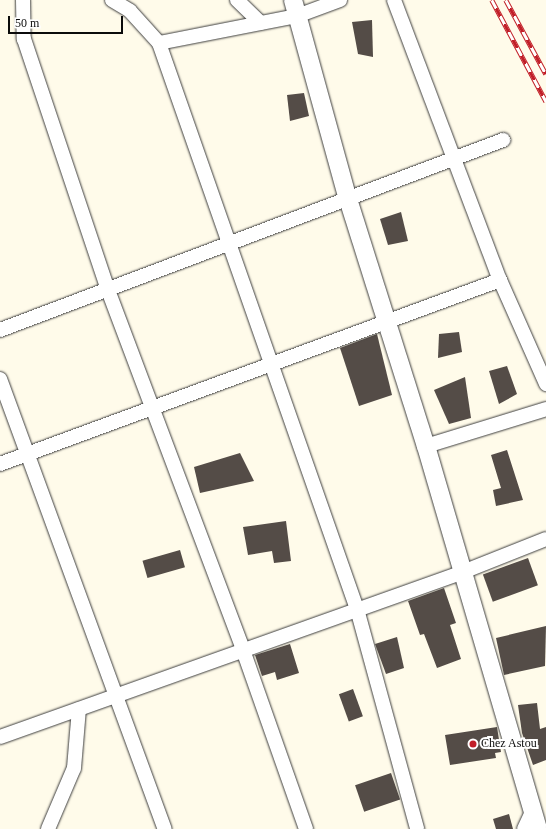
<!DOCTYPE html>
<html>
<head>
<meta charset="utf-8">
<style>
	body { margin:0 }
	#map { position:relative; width:546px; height:829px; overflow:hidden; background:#fffbea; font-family:"Times New Roman",serif }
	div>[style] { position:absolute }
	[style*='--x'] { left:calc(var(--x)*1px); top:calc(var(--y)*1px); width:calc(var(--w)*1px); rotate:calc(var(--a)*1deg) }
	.building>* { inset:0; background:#544c47; transform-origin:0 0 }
	.roads { filter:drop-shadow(0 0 1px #3e3e3e) drop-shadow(0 0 1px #3e3e3e) }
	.minor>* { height:14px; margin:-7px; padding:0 7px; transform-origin:7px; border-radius:7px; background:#fff }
	.tertiary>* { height:18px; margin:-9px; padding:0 9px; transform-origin:9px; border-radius:9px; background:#fff }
	.rail>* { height:4.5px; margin-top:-2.25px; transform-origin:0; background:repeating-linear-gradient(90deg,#fff 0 9px,#c11e28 0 18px); box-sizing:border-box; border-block:1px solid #c11e28 }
	.dots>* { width:11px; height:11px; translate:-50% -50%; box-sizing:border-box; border:2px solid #fff; border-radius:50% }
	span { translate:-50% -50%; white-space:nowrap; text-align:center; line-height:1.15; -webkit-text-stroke:4px #fff; paint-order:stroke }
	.poi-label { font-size:12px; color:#0b0b0b }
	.left { translate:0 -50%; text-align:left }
	.scale { position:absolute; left:8px; top:16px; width:115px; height:18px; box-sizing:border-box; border:2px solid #0b0b0b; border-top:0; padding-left:5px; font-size:12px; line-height:14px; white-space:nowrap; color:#0b0b0b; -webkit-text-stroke:3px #fff; paint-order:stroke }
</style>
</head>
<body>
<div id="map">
	<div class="building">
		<div style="clip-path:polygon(372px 20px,373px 57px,358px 54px,352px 22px)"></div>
		<div style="clip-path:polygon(304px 93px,309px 116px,290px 121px,287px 95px)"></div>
		<div style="clip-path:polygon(401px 212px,408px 241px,388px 245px,380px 219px)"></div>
		<div style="clip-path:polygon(459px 332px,462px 352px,438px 358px,439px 334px)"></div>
		<div style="clip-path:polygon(377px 334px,392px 395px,359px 406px,340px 348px)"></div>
		<div style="clip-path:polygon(507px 366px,517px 394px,499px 404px,489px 371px)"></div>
		<div style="clip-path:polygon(465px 377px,471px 418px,449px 424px,434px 390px)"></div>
		<div style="clip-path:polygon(507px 450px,523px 500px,496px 506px,493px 490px,501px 488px,491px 455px)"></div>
		<div style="clip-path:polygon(240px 453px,254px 481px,200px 493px,194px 467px)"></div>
		<div style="clip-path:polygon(286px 521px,291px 561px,274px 563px,272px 551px,248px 555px,243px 527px)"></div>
		<div style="left:180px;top:550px;width:18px;height:39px;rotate:74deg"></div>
		<div style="left:528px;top:558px;width:29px;height:48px;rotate:70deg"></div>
		<div style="clip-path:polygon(444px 588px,456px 623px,450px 625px,461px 659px,437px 668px,424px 634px,420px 635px,408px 601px)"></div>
		<div style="clip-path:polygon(546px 626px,545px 666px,504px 675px,496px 638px)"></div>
		<div style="clip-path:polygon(397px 637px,404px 668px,386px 674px,375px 644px)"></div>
		<div style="clip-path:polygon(290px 644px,299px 673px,277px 680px,275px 672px,262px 676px,255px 655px)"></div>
		<div style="left:353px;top:689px;width:29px;height:15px;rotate:70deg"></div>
		<div style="clip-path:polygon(537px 703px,540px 729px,546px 727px,546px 760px,533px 765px,522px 733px,518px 705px)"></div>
		<div style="clip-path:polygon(497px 727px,501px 752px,495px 753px,496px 758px,450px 765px,445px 735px)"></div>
		<div style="left:391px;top:773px;width:28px;height:38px;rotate:71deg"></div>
		<div style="clip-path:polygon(509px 814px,513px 829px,496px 829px,493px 819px)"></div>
	</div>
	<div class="roads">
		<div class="minor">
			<div style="--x:23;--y:0;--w:39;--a:89"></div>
			<div style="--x:24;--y:39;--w:265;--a:71.5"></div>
			<div style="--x:108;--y:290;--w:384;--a:69.4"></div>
			<div style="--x:243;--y:650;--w:190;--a:70.6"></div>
			<div style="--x:112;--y:0;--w:21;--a:31"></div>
			<div style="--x:130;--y:11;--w:43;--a:47.8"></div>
			<div style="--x:159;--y:43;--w:600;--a:70.72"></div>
			<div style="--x:357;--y:609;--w:228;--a:74.7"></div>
			<div style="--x:237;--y:0;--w:33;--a:44"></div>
			<div style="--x:394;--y:0;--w:299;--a:69.3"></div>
			<div style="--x:500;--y:280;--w:114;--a:66.1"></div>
			<div style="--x:159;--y:43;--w:141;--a:-11.1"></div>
			<div style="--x:297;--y:16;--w:46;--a:-20.4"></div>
			<div style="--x:0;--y:330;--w:538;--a:-20.69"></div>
			<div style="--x:0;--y:379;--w:479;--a:69.9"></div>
			<div style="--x:426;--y:446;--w:126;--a:-17.1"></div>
			<div style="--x:0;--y:464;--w:533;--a:-20.2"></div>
			<div style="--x:0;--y:737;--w:492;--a:-19.6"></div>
			<div style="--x:463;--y:572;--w:89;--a:-21.7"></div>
			<div style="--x:48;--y:829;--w:66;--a:-66.9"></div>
			<div style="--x:74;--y:768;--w:59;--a:-85.2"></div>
			<div style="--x:524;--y:829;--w:21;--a:-65"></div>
		</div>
		<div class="tertiary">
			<div style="--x:293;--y:0;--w:206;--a:74.6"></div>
			<div style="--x:348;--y:199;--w:259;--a:72.5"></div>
			<div style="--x:426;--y:446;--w:399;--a:73.7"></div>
		</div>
	</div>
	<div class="rail">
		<div style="--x:492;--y:0;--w:115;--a:61.9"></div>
		<div style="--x:506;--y:0;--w:84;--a:61.6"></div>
	</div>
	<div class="dots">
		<div style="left:473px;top:744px;background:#c11e28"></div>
	</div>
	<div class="poi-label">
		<span class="left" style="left:481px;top:744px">Chez Astou</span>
	</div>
	<div class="scale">50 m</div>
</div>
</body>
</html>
